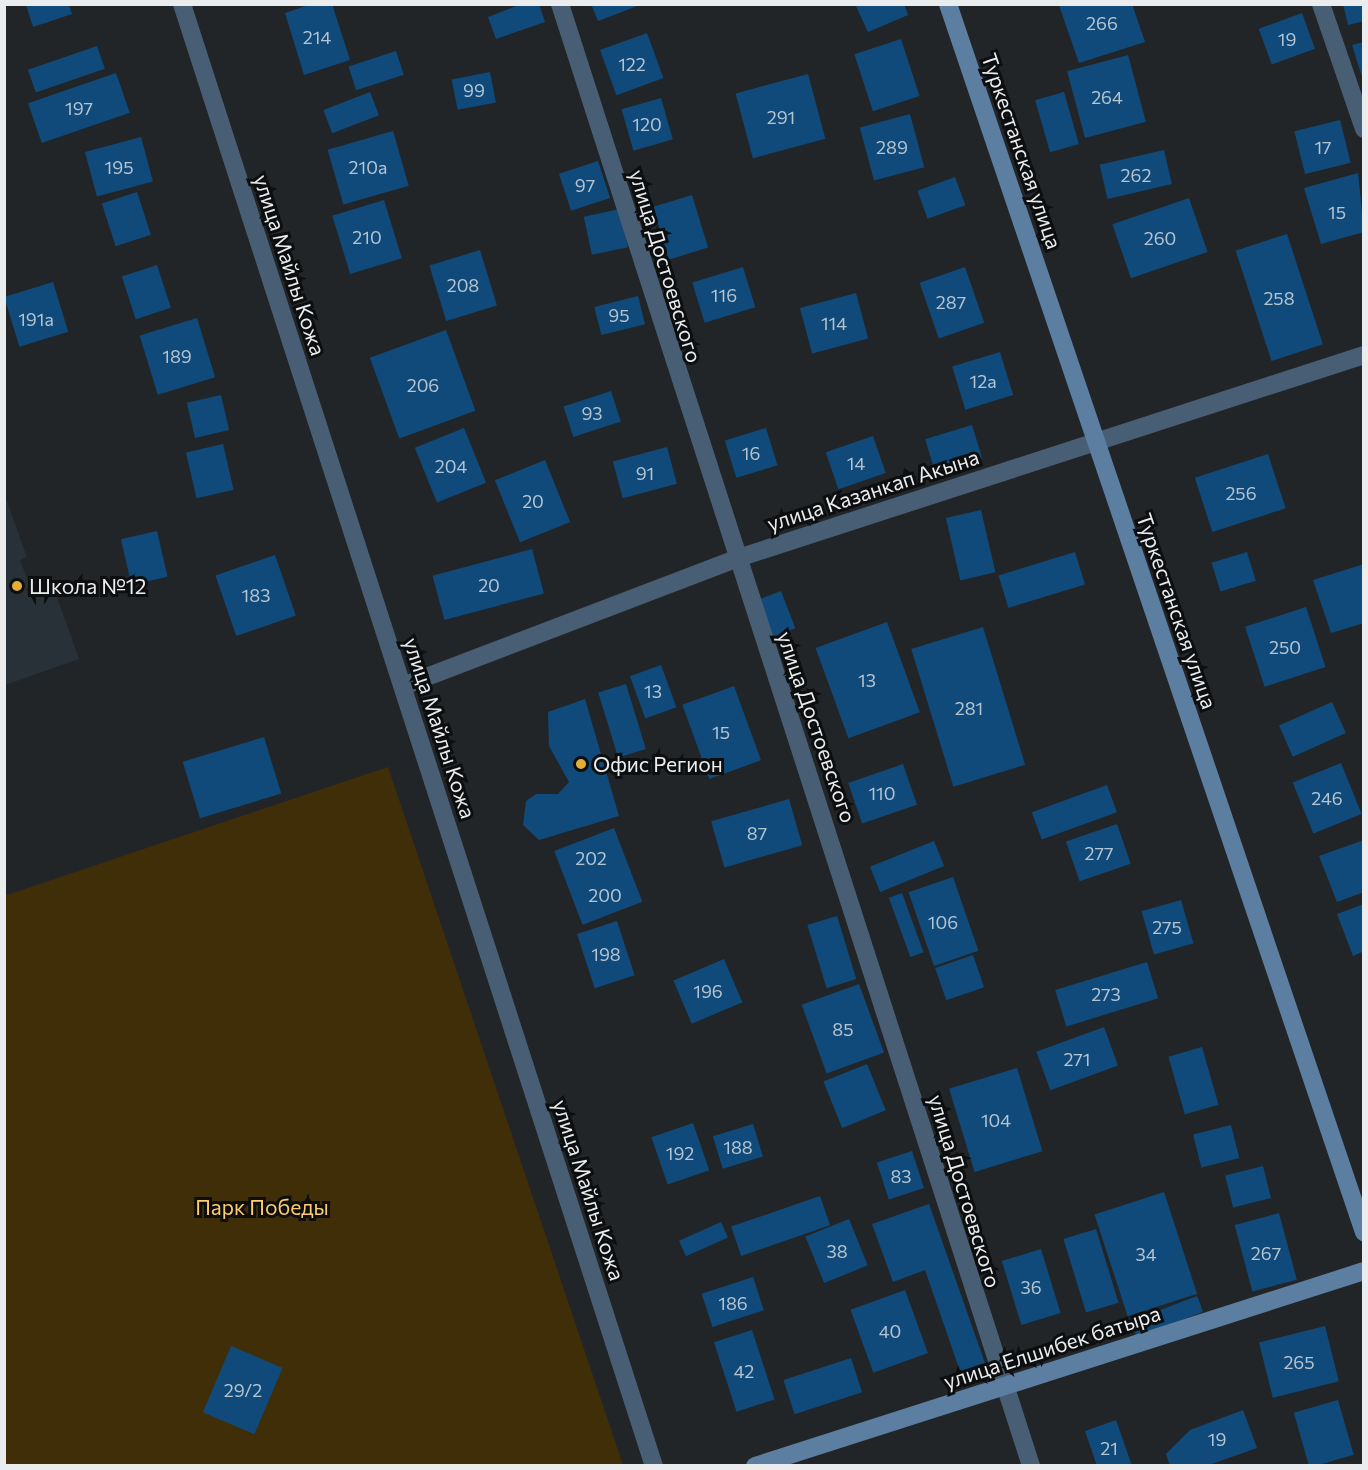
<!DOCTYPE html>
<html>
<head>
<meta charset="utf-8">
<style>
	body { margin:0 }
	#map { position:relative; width:1368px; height:1470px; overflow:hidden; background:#222528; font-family:Commissioner,sans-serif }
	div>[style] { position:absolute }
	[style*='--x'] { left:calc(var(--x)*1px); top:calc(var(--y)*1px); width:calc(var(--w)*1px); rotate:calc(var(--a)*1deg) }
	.built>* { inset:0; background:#293138 }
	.green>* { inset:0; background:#402e09 }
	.building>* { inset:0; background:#104a7a; transform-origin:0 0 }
	.street>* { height:18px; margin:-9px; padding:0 9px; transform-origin:9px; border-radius:9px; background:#485e74 }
	.secondary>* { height:18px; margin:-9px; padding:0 9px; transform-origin:9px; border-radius:9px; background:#5b7ea1 }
	.dots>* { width:16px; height:16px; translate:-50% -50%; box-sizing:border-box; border:3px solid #0c0e0f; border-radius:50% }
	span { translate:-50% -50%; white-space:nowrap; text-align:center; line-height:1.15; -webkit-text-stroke:6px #0c0e0f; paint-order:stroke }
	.number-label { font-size:18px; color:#b4c4d1 }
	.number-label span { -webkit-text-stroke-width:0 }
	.street-label { font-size:21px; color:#eaecee }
	.poi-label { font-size:21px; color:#eaecee }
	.left { translate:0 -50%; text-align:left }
	.park-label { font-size:21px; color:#ffcb6b }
	.frame { position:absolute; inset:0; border:6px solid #eaecee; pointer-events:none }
</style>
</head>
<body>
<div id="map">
	<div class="built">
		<div style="clip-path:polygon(4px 493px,27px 557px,20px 560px,31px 589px,52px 583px,79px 659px,5px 685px)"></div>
	</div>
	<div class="green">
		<div style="clip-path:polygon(388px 767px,623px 1465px,5px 1465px,4px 896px)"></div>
	</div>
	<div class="building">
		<div style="clip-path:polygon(312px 4px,332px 4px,350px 60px,304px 75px,285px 13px)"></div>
		<div style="clip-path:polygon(522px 4px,539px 4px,545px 22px,496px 39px,488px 17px)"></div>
		<div style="clip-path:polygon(591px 4px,640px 4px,640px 5px,598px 21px)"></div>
		<div style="clip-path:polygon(855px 4px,904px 4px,908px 15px,868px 32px)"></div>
		<div style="clip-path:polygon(1132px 4px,1145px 42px,1079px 63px,1059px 5px)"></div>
		<div style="clip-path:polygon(1343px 4px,1364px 4px,1364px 21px,1348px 25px)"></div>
		<div style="clip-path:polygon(26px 5px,69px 5px,72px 14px,33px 27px)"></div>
		<div style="left:1302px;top:13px;width:38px;height:46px;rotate:70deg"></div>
		<div style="left:647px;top:33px;width:48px;height:50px;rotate:70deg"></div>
		<div style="left:901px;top:39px;width:60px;height:49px;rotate:72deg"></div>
		<div style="clip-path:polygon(1364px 42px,1364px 80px,1363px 80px,1352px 45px)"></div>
		<div style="left:97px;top:46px;width:24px;height:73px;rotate:71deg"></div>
		<div style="left:396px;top:51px;width:25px;height:50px;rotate:72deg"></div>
		<div style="left:1128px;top:55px;width:69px;height:63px;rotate:75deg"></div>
		<div style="left:490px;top:72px;width:31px;height:39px;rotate:79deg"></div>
		<div style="left:116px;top:73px;width:42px;height:93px;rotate:71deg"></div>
		<div style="left:808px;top:74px;width:67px;height:75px;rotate:75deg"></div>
		<div style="left:370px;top:92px;width:25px;height:50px;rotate:69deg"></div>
		<div style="left:1064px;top:92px;width:54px;height:30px;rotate:74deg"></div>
		<div style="left:661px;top:98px;width:43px;height:41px;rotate:74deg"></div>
		<div style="left:910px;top:114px;width:55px;height:52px;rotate:75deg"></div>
		<div style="left:1340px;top:120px;width:44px;height:47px;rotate:76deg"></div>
		<div style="left:393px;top:131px;width:57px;height:68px;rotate:74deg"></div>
		<div style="left:141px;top:137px;width:46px;height:58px;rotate:75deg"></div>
		<div style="left:1164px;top:150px;width:35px;height:66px;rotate:77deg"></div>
		<div style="left:598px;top:161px;width:39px;height:41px;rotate:72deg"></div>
		<div style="clip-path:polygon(1358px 173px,1364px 232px,1321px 244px,1304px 188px)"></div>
		<div style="left:955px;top:177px;width:30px;height:40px;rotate:70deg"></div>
		<div style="left:137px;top:192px;width:45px;height:37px;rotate:72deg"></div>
		<div style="left:692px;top:195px;width:55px;height:41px;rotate:73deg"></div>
		<div style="left:1189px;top:198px;width:57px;height:81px;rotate:71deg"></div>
		<div style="left:384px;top:200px;width:61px;height:54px;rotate:73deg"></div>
		<div style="left:620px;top:209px;width:39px;height:37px;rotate:78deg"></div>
		<div style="left:1287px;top:234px;width:116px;height:54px;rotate:72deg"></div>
		<div style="left:480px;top:250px;width:58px;height:53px;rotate:73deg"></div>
		<div style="left:157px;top:265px;width:45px;height:37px;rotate:72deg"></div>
		<div style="left:743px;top:267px;width:42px;height:53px;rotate:73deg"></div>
		<div style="left:965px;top:267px;width:59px;height:48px;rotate:71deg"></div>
		<div style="left:53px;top:282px;width:52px;height:51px;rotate:73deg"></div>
		<div style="left:856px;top:293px;width:47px;height:58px;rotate:75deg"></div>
		<div style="left:638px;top:296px;width:29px;height:45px;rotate:76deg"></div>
		<div style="left:197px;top:318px;width:62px;height:60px;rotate:73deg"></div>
		<div style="left:446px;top:330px;width:86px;height:81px;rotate:70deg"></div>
		<div style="left:1000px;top:352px;width:45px;height:50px;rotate:73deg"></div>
		<div style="left:611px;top:391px;width:32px;height:50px;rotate:72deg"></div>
		<div style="left:221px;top:395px;width:36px;height:35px;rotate:77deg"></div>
		<div style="left:972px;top:425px;width:34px;height:49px;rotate:73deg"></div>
		<div style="left:464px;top:428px;width:59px;height:53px;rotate:68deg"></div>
		<div style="left:766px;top:428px;width:39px;height:43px;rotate:73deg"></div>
		<div style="left:873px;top:436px;width:39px;height:50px;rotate:71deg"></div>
		<div style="left:223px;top:444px;width:47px;height:38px;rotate:77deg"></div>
		<div style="left:667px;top:447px;width:38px;height:56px;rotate:75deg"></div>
		<div style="left:1268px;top:454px;width:57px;height:77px;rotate:72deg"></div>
		<div style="left:545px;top:460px;width:67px;height:54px;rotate:68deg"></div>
		<div style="left:981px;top:510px;width:64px;height:36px;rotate:77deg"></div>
		<div style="left:157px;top:531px;width:47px;height:37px;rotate:77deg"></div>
		<div style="left:532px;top:549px;width:46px;height:103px;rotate:75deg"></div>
		<div style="left:1075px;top:552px;width:34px;height:80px;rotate:73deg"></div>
		<div style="left:1247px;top:552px;width:30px;height:37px;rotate:73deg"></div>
		<div style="left:275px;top:555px;width:64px;height:63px;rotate:71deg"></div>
		<div style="clip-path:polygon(1364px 564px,1364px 623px,1331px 633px,1313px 580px)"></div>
		<div style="left:781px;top:591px;width:40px;height:29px;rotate:69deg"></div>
		<div style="left:1306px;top:607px;width:63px;height:64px;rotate:72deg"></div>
		<div style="left:887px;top:622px;width:96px;height:76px;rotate:70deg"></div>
		<div style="left:983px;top:627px;width:144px;height:75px;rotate:73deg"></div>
		<div style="left:661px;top:665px;width:45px;height:33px;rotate:70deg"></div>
		<div style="left:626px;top:684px;width:68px;height:29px;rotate:73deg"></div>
		<div style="left:734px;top:686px;width:79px;height:55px;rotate:70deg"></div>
		<div style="clip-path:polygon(585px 699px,619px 816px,539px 840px,523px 825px,526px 801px,536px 794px,558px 794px,569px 782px,549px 746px,548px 712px)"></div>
		<div style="left:1332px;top:702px;width:34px;height:58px;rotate:66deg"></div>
		<div style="left:264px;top:737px;width:59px;height:85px;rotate:73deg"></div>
		<div style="left:1341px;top:763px;width:55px;height:52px;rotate:68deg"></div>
		<div style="left:903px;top:764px;width:43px;height:58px;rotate:71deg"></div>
		<div style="left:1107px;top:785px;width:29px;height:80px;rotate:70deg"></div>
		<div style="left:789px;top:799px;width:48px;height:81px;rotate:74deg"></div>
		<div style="left:1117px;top:824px;width:42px;height:54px;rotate:71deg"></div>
		<div style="left:614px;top:828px;width:79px;height:64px;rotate:69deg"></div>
		<div style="clip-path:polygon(1364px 840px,1364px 892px,1337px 902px,1319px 856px)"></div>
		<div style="left:934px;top:841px;width:27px;height:69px;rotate:68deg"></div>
		<div style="left:953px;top:877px;width:78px;height:47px;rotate:71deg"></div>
		<div style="left:902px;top:893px;width:63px;height:14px;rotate:70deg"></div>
		<div style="left:1181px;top:900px;width:45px;height:41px;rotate:74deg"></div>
		<div style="clip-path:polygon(1364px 904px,1364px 951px,1353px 956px,1337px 914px)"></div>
		<div style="left:837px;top:916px;width:66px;height:31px;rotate:73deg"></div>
		<div style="left:617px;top:921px;width:57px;height:42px;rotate:72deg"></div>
		<div style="left:973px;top:955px;width:34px;height:40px;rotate:71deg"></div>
		<div style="left:724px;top:959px;width:47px;height:55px;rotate:67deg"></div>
		<div style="left:1147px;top:962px;width:38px;height:96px;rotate:73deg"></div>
		<div style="left:859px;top:984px;width:73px;height:61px;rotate:70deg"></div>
		<div style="left:1104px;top:1027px;width:41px;height:72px;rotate:70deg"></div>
		<div style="left:1202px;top:1047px;width:60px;height:35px;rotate:74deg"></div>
		<div style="left:867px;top:1064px;width:50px;height:47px;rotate:68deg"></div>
		<div style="left:1017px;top:1068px;width:87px;height:71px;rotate:73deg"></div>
		<div style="left:693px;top:1123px;width:50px;height:44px;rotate:71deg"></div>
		<div style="left:753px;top:1124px;width:34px;height:42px;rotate:73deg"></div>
		<div style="left:1231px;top:1125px;width:34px;height:39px;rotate:76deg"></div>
		<div style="left:912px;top:1151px;width:39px;height:37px;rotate:72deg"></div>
		<div style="left:1263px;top:1166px;width:33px;height:39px;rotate:76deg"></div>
		<div style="left:1164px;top:1192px;width:107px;height:73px;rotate:72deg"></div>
		<div style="left:820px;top:1196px;width:31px;height:94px;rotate:71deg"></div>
		<div style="clip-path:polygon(929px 1204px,986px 1366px,961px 1374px,925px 1270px,893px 1282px,872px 1224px)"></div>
		<div style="left:1279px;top:1213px;width:69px;height:46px;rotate:75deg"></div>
		<div style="left:849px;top:1219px;width:50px;height:47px;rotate:68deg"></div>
		<div style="left:721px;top:1222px;width:17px;height:46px;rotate:66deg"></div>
		<div style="left:1096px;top:1229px;width:77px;height:34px;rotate:73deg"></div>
		<div style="left:1041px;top:1249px;width:67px;height:41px;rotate:73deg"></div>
		<div style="left:753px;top:1277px;width:35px;height:54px;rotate:72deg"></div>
		<div style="left:905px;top:1290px;width:67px;height:58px;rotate:70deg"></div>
		<div style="left:1197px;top:1296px;width:17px;height:71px;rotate:69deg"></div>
		<div style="left:1325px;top:1326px;width:57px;height:68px;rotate:76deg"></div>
		<div style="left:752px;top:1330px;width:73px;height:40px;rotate:72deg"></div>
		<div style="left:231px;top:1346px;width:56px;height:72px;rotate:23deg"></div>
		<div style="left:851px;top:1358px;width:36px;height:71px;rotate:72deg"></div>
		<div style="left:1338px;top:1400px;width:57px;height:46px;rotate:74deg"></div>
		<div style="clip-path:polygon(1243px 1410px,1257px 1448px,1206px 1466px,1170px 1466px,1166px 1454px,1190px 1430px)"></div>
		<div style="clip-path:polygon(1116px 1420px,1132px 1466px,1097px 1466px,1085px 1431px)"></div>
	</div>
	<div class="street">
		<div style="--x:182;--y:4;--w:1536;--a:72.11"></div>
		<div style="--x:560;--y:4;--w:1536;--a:72.14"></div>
		<div style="--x:1321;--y:4;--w:132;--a:71"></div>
		<div style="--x:403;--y:686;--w:355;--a:-20.9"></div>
		<div style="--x:735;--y:559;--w:661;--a:-17.97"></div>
	</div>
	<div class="secondary">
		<div style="--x:948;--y:4;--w:1297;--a:71.29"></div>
		<div style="--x:755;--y:1466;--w:639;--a:-17.75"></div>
	</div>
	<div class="dots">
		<div style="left:17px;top:586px;background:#e6ad36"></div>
		<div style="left:581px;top:764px;background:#e6ad36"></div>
	</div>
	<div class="number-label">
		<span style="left:1102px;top:23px">266</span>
		<span style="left:317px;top:37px">214</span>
		<span style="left:1287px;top:39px">19</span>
		<span style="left:632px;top:64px">122</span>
		<span style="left:474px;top:90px">99</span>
		<span style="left:1107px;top:97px">264</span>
		<span style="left:79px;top:108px">197</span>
		<span style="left:781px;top:117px">291</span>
		<span style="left:647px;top:124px">120</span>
		<span style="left:892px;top:147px">289</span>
		<span style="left:1323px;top:147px">17</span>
		<span style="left:119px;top:167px">195</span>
		<span style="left:368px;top:167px">210а</span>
		<span style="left:1136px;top:175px">262</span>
		<span style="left:585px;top:185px">97</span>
		<span style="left:1337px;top:212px">15</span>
		<span style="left:367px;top:237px">210</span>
		<span style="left:1160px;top:238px">260</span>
		<span style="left:463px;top:285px">208</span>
		<span style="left:724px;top:295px">116</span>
		<span style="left:1279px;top:298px">258</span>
		<span style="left:951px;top:302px">287</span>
		<span style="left:619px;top:315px">95</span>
		<span style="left:36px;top:319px">191а</span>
		<span style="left:834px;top:323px">114</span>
		<span style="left:177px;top:356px">189</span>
		<span style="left:983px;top:381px">12а</span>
		<span style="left:423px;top:385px">206</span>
		<span style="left:592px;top:413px">93</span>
		<span style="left:751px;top:453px">16</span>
		<span style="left:856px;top:463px">14</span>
		<span style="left:451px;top:466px">204</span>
		<span style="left:645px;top:473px">91</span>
		<span style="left:1241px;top:493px">256</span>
		<span style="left:533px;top:501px">20</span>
		<span style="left:489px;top:585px">20</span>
		<span style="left:256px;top:595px">183</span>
		<span style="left:1285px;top:647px">250</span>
		<span style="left:867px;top:680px">13</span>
		<span style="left:653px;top:691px">13</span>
		<span style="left:969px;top:708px">281</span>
		<span style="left:721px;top:732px">15</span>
		<span style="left:882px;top:793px">110</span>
		<span style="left:1327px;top:798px">246</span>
		<span style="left:757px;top:833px">87</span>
		<span style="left:1099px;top:853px">277</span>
		<span style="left:591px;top:858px">202</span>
		<span style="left:605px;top:895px">200</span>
		<span style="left:943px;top:922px">106</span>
		<span style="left:1167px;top:927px">275</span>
		<span style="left:606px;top:954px">198</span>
		<span style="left:708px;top:991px">196</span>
		<span style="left:1106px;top:994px">273</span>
		<span style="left:843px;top:1029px">85</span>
		<span style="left:1077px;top:1059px">271</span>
		<span style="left:996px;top:1120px">104</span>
		<span style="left:738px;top:1147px">188</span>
		<span style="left:680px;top:1153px">192</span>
		<span style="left:901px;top:1176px">83</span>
		<span style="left:837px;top:1251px">38</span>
		<span style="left:1266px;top:1253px">267</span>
		<span style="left:1146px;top:1254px">34</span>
		<span style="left:1031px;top:1287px">36</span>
		<span style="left:733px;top:1303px">186</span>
		<span style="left:890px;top:1331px">40</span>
		<span style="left:1299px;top:1362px">265</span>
		<span style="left:744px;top:1371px">42</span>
		<span style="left:243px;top:1390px">29/2</span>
		<span style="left:1217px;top:1439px">19</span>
		<span style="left:1109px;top:1448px">21</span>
	</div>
	<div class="street-label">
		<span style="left:1022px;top:151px;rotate:71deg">Туркестанская улица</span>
		<span style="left:290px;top:265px;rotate:72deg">улица Майлы Кожа</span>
		<span style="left:666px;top:266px;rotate:73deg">улица Достоевского</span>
		<span style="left:873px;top:490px;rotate:-18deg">улица Казанкап Акына</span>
		<span style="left:1177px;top:611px;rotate:71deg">Туркестанская улица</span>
		<span style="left:817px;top:727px;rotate:71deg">улица Достоевского</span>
		<span style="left:440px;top:728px;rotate:72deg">улица Майлы Кожа</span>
		<span style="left:589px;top:1190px;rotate:72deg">улица Майлы Кожа</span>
		<span style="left:965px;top:1191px;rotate:73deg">улица Достоевского</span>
		<span style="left:1052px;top:1347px;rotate:-18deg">улица Елшибек батыра</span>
	</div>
	<div class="poi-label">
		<span class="left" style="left:29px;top:586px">Школа №12</span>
		<span class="left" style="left:593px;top:764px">Офис Регион</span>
	</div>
	<div class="park-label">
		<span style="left:262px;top:1207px">Парк Победы</span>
	</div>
	<div class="frame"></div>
</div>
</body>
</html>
